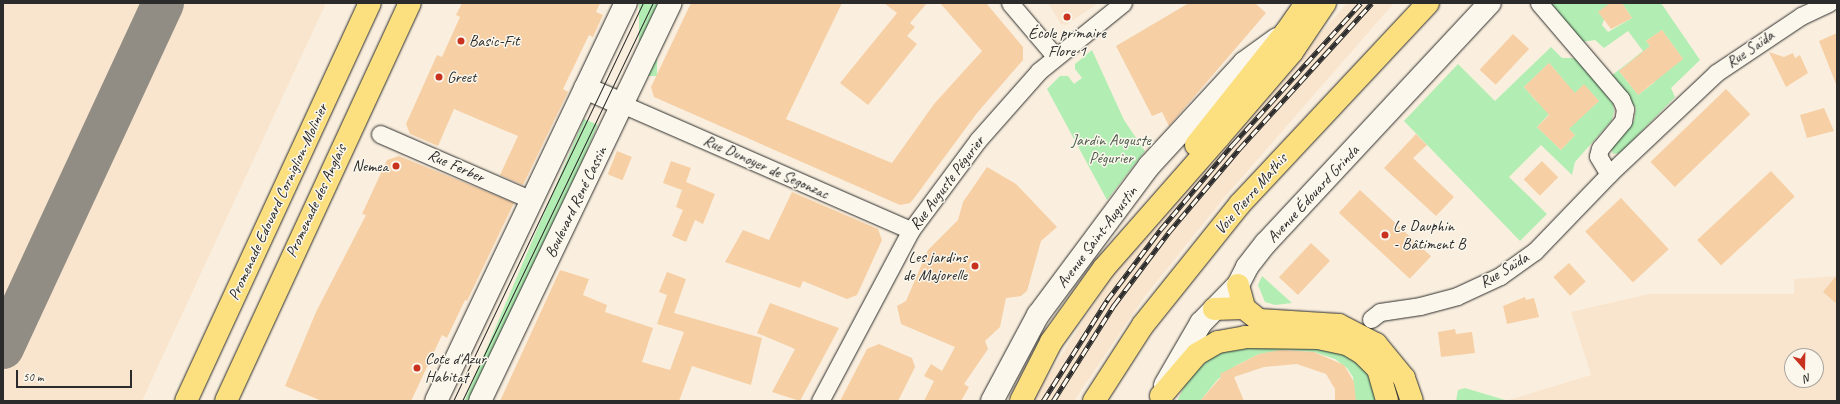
<!DOCTYPE html>
<html>
<head>
<meta charset="utf-8">
<style>
	body { margin:0 }
	#map { position:relative; width:1840px; height:404px; overflow:hidden; background:#faefde; font-family:Caveat,sans-serif }
	div>[style] { position:absolute }
	[style*='--x'] { left:calc(var(--x)*1px); top:calc(var(--y)*1px); width:calc(var(--w)*1px); rotate:calc(var(--a)*1deg) }
	.built>* { inset:0; background:#f9e5cd }
	.green>* { inset:0; background:#b2eeb3; transform-origin:0 0 }
	.taxiway>* { height:42px; margin:-21px; padding:0 21px; transform-origin:21px; border-radius:21px; background:#928d84 }
	.building>* { inset:0; background:#f6cfa5; transform-origin:0 0 }
	.roads { filter:drop-shadow(0 0 1px #2b2b2b) drop-shadow(0 0 1px #2b2b2b) }
	.minor>* { height:17px; margin:-8.5px; padding:0 8.5px; transform-origin:8.5px; border-radius:8.5px; background:#fbf7ec }
	.secondary>* { height:22px; margin:-11px; padding:0 11px; transform-origin:11px; border-radius:11px; background:#fbf7ec }
	.primary>* { height:22px; margin:-11px; padding:0 11px; transform-origin:11px; border-radius:11px; background:#fce080 }
	.trunk>* { height:22px; margin:-11px; padding:0 11px; transform-origin:11px; border-radius:11px; background:#fce080 }
	.tram>* { height:1px; margin:-0.5px; padding:0 0.5px; transform-origin:0.5px; border-radius:0.5px; background:#2b2b2b }
	.rail>* { height:4.5px; margin-top:-2.25px; transform-origin:0; background:repeating-linear-gradient(90deg,#fbf7ec 0 9px,#2b2b2b 0 18px); box-sizing:border-box; border-block:1px solid #2b2b2b }
	.dots>* { width:11px; height:11px; translate:-50% -50%; box-sizing:border-box; border:2px solid #fbf7ec; border-radius:50% }
	span { translate:-50% -50%; white-space:nowrap; text-align:center; line-height:1.15; -webkit-text-stroke:3px #fbf7ec; paint-order:stroke }
	.poi-label { font-size:16px; color:#2b2b2b }
	.left { translate:0 -50%; text-align:left }
	.right { translate:-100% -50%; text-align:right }
	.street-label { font-size:16px; color:#2b2b2b }
	.park-label { font-size:16px; color:#4d5c4d }
	.frame { position:absolute; inset:0; border:4px solid #2b2b2b; pointer-events:none }
	.north { position:absolute; left:1784px; top:348px; width:40px; height:40px; box-sizing:border-box; background:#fbf7ec; border:1px solid #a8a59f; border-radius:50%; rotate:160deg; font-size:11px; font-weight:700; line-height:16px; text-align:center; color:#2b2b2b }
	.north::after { content:''; display:block; margin:auto; width:14px; height:18px; background:#c8321e; clip-path:polygon(50% 0,100% 100%,50% 72%,0 100%) }
	.scale { position:absolute; left:16px; top:370px; width:116px; height:18px; box-sizing:border-box; border:2px solid #2b2b2b; border-top:0; padding-left:5px; font-size:12px; line-height:14px; white-space:nowrap; color:#2b2b2b; -webkit-text-stroke:3px #fbf7ec; paint-order:stroke }
</style>
</head>
<body>
<div id="map">
	<div class="built">
		<div style="clip-path:polygon(3px 3px,326px 3px,142px 401px,3px 401px)"></div>
		<div style="clip-path:polygon(1048px 3px,1098px 3px,1066px 25px,1061px 24px)"></div>
		<div style="clip-path:polygon(1347px 3px,1394px 3px,1224px 198px,1145px 296px,1074px 401px,1032px 401px,1119px 265px)"></div>
		<div style="clip-path:polygon(evenodd,1837px 276px,1837px 401px,1505px 401px,1591px 375px,1571px 312px,1649px 294px,1794px 294px,1794px 279px,1837px 276px,1792px 356px,1816px 356px,1816px 380px,1792px 380px,1792px 356px)"></div>
	</div>
	<div class="green">
		<div style="left:639px;top:3px;width:18px;height:73px"></div>
		<div style="clip-path:polygon(evenodd,1551px 3px,1610px 3px,1602px 25px,1608px 32px,1632px 18px,1622px 3px,1661px 3px,1700px 60px,1671px 88px,1675px 97px,1620px 153px,1613px 154px,1611px 147px,1634px 121px,1636px 108px,1611px 76px,1643px 51px,1628px 31px,1604px 48px,1595px 40px,1582px 42px,1551px 3px,1662px 30px,1683px 59px,1668px 70px,1646px 41px,1662px 30px,1551px 3px,1635px 58px,1655px 82px,1638px 95px,1619px 71px,1635px 58px)"></div>
		<div style="clip-path:polygon(evenodd,1551px 47px,1562px 58px,1577px 58px,1613px 104px,1614px 111px,1612px 120px,1575px 162px,1572px 175px,1541px 145px,1509px 177px,1547px 214px,1520px 241px,1404px 121px,1458px 64px,1495px 101px,1551px 47px,1549px 63px,1562px 78px,1537px 102px,1524px 87px,1549px 63px,1551px 47px,1584px 85px,1599px 101px,1582px 116px,1584px 85px,1551px 47px,1551px 112px,1575px 135px,1561px 150px,1537px 127px,1551px 112px)"></div>
		<div style="clip-path:polygon(1092px 50px,1124px 120px,1145px 151px,1107px 200px,1047px 89px,1060px 76px,1068px 76px,1074px 84px,1082px 78px,1075px 69px,1075px 64px)"></div>
		<div style="left:584px;top:119px;width:15px;height:313px;rotate:23deg"></div>
		<div style="clip-path:polygon(1262px 276px,1292px 303px,1275px 305px,1265px 302px,1258px 285px)"></div>
		<div style="clip-path:polygon(1316px 345px,1360px 359px,1375px 388px,1375px 401px,1355px 401px,1353px 377px,1347px 368px,1335px 359px,1314px 352px,1287px 350px,1259px 354px,1237px 365px,1218px 379px,1200px 401px,1177px 401px,1189px 377px,1215px 354px,1231px 348px)"></div>
		<div style="clip-path:polygon(1465px 388px,1505px 400px,1505px 401px,1456px 401px,1458px 390px)"></div>
	</div>
	<div class="taxiway">
		<div style="--x:3;--y:348;--w:380;--a:-65.1"></div>
	</div>
	<div class="building">
		<div style="clip-path:polygon(462px 3px,600px 3px,596px 12px,603px 15px,593px 37px,589px 35px,563px 89px,568px 92px,523px 185px,500px 175px,518px 136px,454px 109px,438px 146px,410px 134px,406px 124px,437px 55px,442px 57px,460px 17px,456px 15px)"></div>
		<div style="clip-path:polygon(691px 3px,842px 3px,786px 119px,892px 163px,934px 104px,982px 51px,940px 3px,986px 3px,1023px 47px,1023px 60px,977px 113px,915px 197px,910px 203px,900px 205px,654px 97px,651px 87px)"></div>
		<div style="clip-path:polygon(884px 3px,927px 3px,910px 23px,915px 27px,907px 36px,917px 44px,868px 105px,840px 83px,897px 13px)"></div>
		<div style="clip-path:polygon(1189px 3px,1255px 3px,1266px 13px,1169px 126px,1162px 112px,1152px 116px,1116px 46px)"></div>
		<div style="clip-path:polygon(1610px 3px,1622px 3px,1632px 18px,1611px 29px,1598px 12px)"></div>
		<div style="clip-path:polygon(1662px 30px,1683px 59px,1638px 95px,1619px 71px,1650px 46px,1646px 41px)"></div>
		<div style="clip-path:polygon(1837px 33px,1837px 84px,1836px 84px,1819px 41px)"></div>
		<div style="left:1513px;top:34px;width:22px;height:49px;rotate:43deg"></div>
		<div style="clip-path:polygon(1769px 52px,1784px 57px,1793px 53px,1795px 58px,1800px 55px,1808px 73px,1786px 87px)"></div>
		<div style="clip-path:polygon(1549px 63px,1575px 93px,1584px 84px,1599px 101px,1569px 129px,1575px 135px,1561px 150px,1537px 127px,1549px 115px,1524px 87px)"></div>
		<div style="left:1726px;top:89px;width:35px;height:105px;rotate:46deg"></div>
		<div style="clip-path:polygon(1824px 108px,1834px 131px,1807px 138px,1800px 115px)"></div>
		<div style="clip-path:polygon(1416px 134px,1427px 145px,1413px 158px,1454px 197px,1436px 216px,1384px 168px)"></div>
		<div style="left:617px;top:151px;width:16px;height:25px;rotate:22deg"></div>
		<div style="clip-path:polygon(399px 156px,514px 203px,467px 301px,465px 300px,447px 338px,442px 335px,411px 401px,322px 401px,285px 386px,316px 312px,366px 215px,362px 214px,387px 160px)"></div>
		<div style="clip-path:polygon(671px 161px,691px 168px,686px 182px,715px 194px,703px 224px,695px 220px,686px 242px,672px 236px,683px 210px,676px 207px,682px 190px,663px 183px)"></div>
		<div style="left:1542px;top:161px;width:23px;height:26px;rotate:45deg"></div>
		<div style="clip-path:polygon(987px 167px,1016px 184px,1057px 227px,1041px 241px,1027px 291px,1021px 296px,1006px 298px,1000px 327px,985px 341px,988px 349px,964px 384px,969px 387px,961px 401px,924px 401px,934px 381px,924px 376px,931px 364px,942px 371px,955px 347px,901px 324px,897px 306px,906px 301px,928px 250px,958px 220px,963px 202px)"></div>
		<div style="left:1771px;top:171px;width:35px;height:101px;rotate:47deg"></div>
		<div style="left:1360px;top:190px;width:97px;height:31px;rotate:43deg"></div>
		<div style="clip-path:polygon(792px 192px,878px 229px,882px 240px,857px 295px,847px 299px,803px 281px,800px 288px,725px 262px,743px 230px,769px 240px)"></div>
		<div style="left:1621px;top:198px;width:70px;height:49px;rotate:47deg"></div>
		<div style="left:1311px;top:243px;width:26px;height:47px;rotate:43deg"></div>
		<div style="left:1569px;top:263px;width:25px;height:21px;rotate:48deg"></div>
		<div style="clip-path:polygon(560px 270px,589px 279px,583px 295px,607px 305px,605px 312px,653px 328px,642px 362px,670px 370px,684px 332px,657px 324px,667px 295px,659px 292px,667px 272px,686px 279px,674px 313px,762px 338px,751px 385px,692px 366px,679px 401px,500px 401px)"></div>
		<div style="clip-path:polygon(1837px 275px,1837px 304px,1823px 292px)"></div>
		<div style="clip-path:polygon(1525px 297px,1526px 300px,1534px 298px,1539px 317px,1507px 324px,1503px 306px)"></div>
		<div style="clip-path:polygon(770px 303px,839px 328px,800px 401px,772px 392px,795px 349px,757px 333px)"></div>
		<div style="clip-path:polygon(1455px 329px,1456px 334px,1472px 332px,1475px 353px,1441px 357px,1438px 332px)"></div>
		<div style="clip-path:polygon(879px 344px,912px 358px,915px 367px,898px 401px,840px 401px,867px 349px)"></div>
		<div style="clip-path:polygon(1280px 350px,1314px 352px,1344px 365px,1354px 382px,1356px 401px,1335px 401px,1335px 389px,1326px 374px,1297px 364px,1264px 367px,1234px 377px,1244px 401px,1200px 401px,1221px 377px,1220px 374px,1259px 354px)"></div>
	</div>
	<div class="roads">
		<div class="minor">
			<div style="--x:1010;--y:3;--w:70;--a:49.7"></div>
			<div style="--x:1539;--y:3;--w:126;--a:49.5"></div>
			<div style="--x:1621;--y:99;--w:11;--a:68"></div>
			<div style="--x:1625;--y:109;--w:12;--a:99"></div>
			<div style="--x:1623;--y:121;--w:35;--a:130"></div>
			<div style="--x:1600;--y:148;--w:8;--a:104"></div>
			<div style="--x:1598;--y:156;--w:21;--a:59"></div>
			<div style="--x:622;--y:104;--w:315;--a:23.6"></div>
			<div style="--x:380;--y:134;--w:166;--a:23.5"></div>
			<div style="--x:1371;--y:319;--w:11;--a:-38"></div>
			<div style="--x:1380;--y:312;--w:40;--a:-8.5"></div>
			<div style="--x:1420;--y:306;--w:38;--a:-15"></div>
			<div style="--x:1457;--y:296;--w:47;--a:-24.9"></div>
			<div style="--x:1500;--y:276;--w:43;--a:-35.5"></div>
			<div style="--x:1535;--y:251;--w:107;--a:-46.1"></div>
			<div style="--x:1609;--y:174;--w:147;--a:-43.3"></div>
			<div style="--x:1716;--y:73;--w:102;--a:-33.8"></div>
			<div style="--x:1801;--y:16;--w:31;--a:-25"></div>
			<div style="--x:820;--y:401;--w:194;--a:-62"></div>
			<div style="--x:911;--y:230;--w:112;--a:-53.3"></div>
			<div style="--x:978;--y:140;--w:92;--a:-48.5"></div>
			<div style="--x:1039;--y:71;--w:108;--a:-39"></div>
		</div>
		<div class="secondary">
			<div style="--x:585;--y:88;--w:40;--a:23.4"></div>
			<div style="--x:1165;--y:385;--w:72;--a:-59.9"></div>
			<div style="--x:1201;--y:323;--w:53;--a:-45.8"></div>
			<div style="--x:1238;--y:285;--w:20;--a:-63"></div>
			<div style="--x:1247;--y:267;--w:31;--a:-52"></div>
			<div style="--x:1266;--y:243;--w:328;--a:-47"></div>
			<div style="--x:436;--y:401;--w:441;--a:-64.5"></div>
			<div style="--x:480;--y:401;--w:441;--a:-64.4"></div>
			<div style="--x:992;--y:401;--w:98;--a:-61.9"></div>
			<div style="--x:1038;--y:315;--w:186;--a:-53.3"></div>
			<div style="--x:1149;--y:166;--w:140;--a:-47.3"></div>
			<div style="--x:1244;--y:63;--w:41;--a:-36"></div>
		</div>
		<div class="primary">
			<div style="--x:1286;--y:32;--w:35;--a:-55"></div>
			<div style="--x:1219;--y:137;--w:112;--a:-49.3"></div>
			<div style="--x:1292;--y:52;--w:59;--a:-56"></div>
			<div style="--x:186;--y:401;--w:438;--a:-65.2"></div>
			<div style="--x:226;--y:401;--w:438;--a:-65.2"></div>
		</div>
		<div class="trunk">
			<div style="--x:1196;--y:145;--w:144;--a:-51.5"></div>
			<div style="--x:1238;--y:285;--w:24;--a:75"></div>
			<div style="--x:1244;--y:308;--w:19;--a:39"></div>
			<div style="--x:1259;--y:320;--w:80;--a:3.6"></div>
			<div style="--x:1339;--y:325;--w:42;--a:27.2"></div>
			<div style="--x:1376;--y:344;--w:44;--a:50.5"></div>
			<div style="--x:1404;--y:378;--w:24;--a:71"></div>
			<div style="--x:1214;--y:309;--w:30;--a:-2"></div>
			<div style="--x:1161;--y:396;--w:55;--a:-49.4"></div>
			<div style="--x:1197;--y:354;--w:24;--a:-30"></div>
			<div style="--x:1218;--y:342;--w:27;--a:-10"></div>
			<div style="--x:1245;--y:337;--w:73;--a:0.8"></div>
			<div style="--x:1318;--y:338;--w:30;--a:12"></div>
			<div style="--x:1347;--y:344;--w:17;--a:31"></div>
			<div style="--x:1362;--y:353;--w:23;--a:45"></div>
			<div style="--x:1378;--y:369;--w:33;--a:74"></div>
			<div style="--x:1021;--y:401;--w:66;--a:-63"></div>
			<div style="--x:1051;--y:342;--w:91;--a:-54.4"></div>
			<div style="--x:1104;--y:268;--w:174;--a:-48.7"></div>
			<div style="--x:1094;--y:401;--w:90;--a:-57.2"></div>
			<div style="--x:1143;--y:325;--w:155;--a:-51.3"></div>
			<div style="--x:1240;--y:204;--w:275;--a:-46.9"></div>
		</div>
	</div>
	<div class="tram">
		<div style="--x:453;--y:401;--w:441;--a:-64.5"></div>
		<div style="--x:462;--y:401;--w:441;--a:-64.4"></div>
	</div>
	<div class="rail">
		<div style="--x:1043;--y:401;--w:120;--a:-57.6"></div>
		<div style="--x:1107;--y:300;--w:88;--a:-52.9"></div>
		<div style="--x:1160;--y:230;--w:113;--a:-49.7"></div>
		<div style="--x:1233;--y:144;--w:190;--a:-47.8"></div>
		<div style="--x:1053;--y:401;--w:114;--a:-57.6"></div>
		<div style="--x:1114;--y:305;--w:90;--a:-53.1"></div>
		<div style="--x:1168;--y:233;--w:110;--a:-49.8"></div>
		<div style="--x:1239;--y:149;--w:197;--a:-47.7"></div>
	</div>
	<div class="dots">
		<div style="left:1067px;top:17px;background:#c8321e"></div>
		<div style="left:461px;top:41px;background:#c8321e"></div>
		<div style="left:439px;top:77px;background:#c8321e"></div>
		<div style="left:396px;top:166px;background:#c8321e"></div>
		<div style="left:1385px;top:235px;background:#c8321e"></div>
		<div style="left:975px;top:266px;background:#c8321e"></div>
		<div style="left:417px;top:368px;background:#c8321e"></div>
	</div>
	<div class="poi-label">
		<span style="left:1067px;top:42px">École primaire<br>Flore 1</span>
		<span class="left" style="left:469px;top:41px">Basic-Fit</span>
		<span class="left" style="left:447px;top:77px">Greet</span>
		<span class="right" style="left:388px;top:166px">Nemea</span>
		<span class="left" style="left:1393px;top:235px">Le Dauphin<br>- Bâtiment B</span>
		<span class="right" style="left:967px;top:266px">Les jardins<br>de Majorelle</span>
		<span class="left" style="left:425px;top:368px">Cote d'Azur<br>Habitat</span>
	</div>
	<div class="street-label">
		<span style="left:1750px;top:49px;rotate:-35deg">Rue Saïda</span>
		<span style="left:456px;top:166px;rotate:24deg">Rue Ferber</span>
		<span style="left:766px;top:167px;rotate:24deg">Rue Dunoyer de Segonzac</span>
		<span style="left:947px;top:183px;rotate:-53deg">Rue Auguste Pégurier</span>
		<span style="left:1251px;top:194px;rotate:-49deg">Voie Pierre Mathis</span>
		<span style="left:1313px;top:194px;rotate:-47deg">Avenue Édouard Grinda</span>
		<span style="left:316px;top:201px;rotate:-65deg">Promenade des Anglais</span>
		<span style="left:278px;top:202px;rotate:-65deg">Promenade Edouard Corniglion-Molinier</span>
		<span style="left:576px;top:202px;rotate:-64deg">Boulevard René Cassin</span>
		<span style="left:1097px;top:237px;rotate:-53deg">Avenue Saint-Augustin</span>
		<span style="left:1504px;top:270px;rotate:-31deg">Rue Saïda</span>
	</div>
	<div class="park-label">
		<span style="left:1111px;top:149px">Jardin Auguste<br>Pégurier</span>
	</div>
	<div class="frame"></div>
	<div class="north">N</div>
	<div class="scale">50 m</div>
</div>
</body>
</html>
